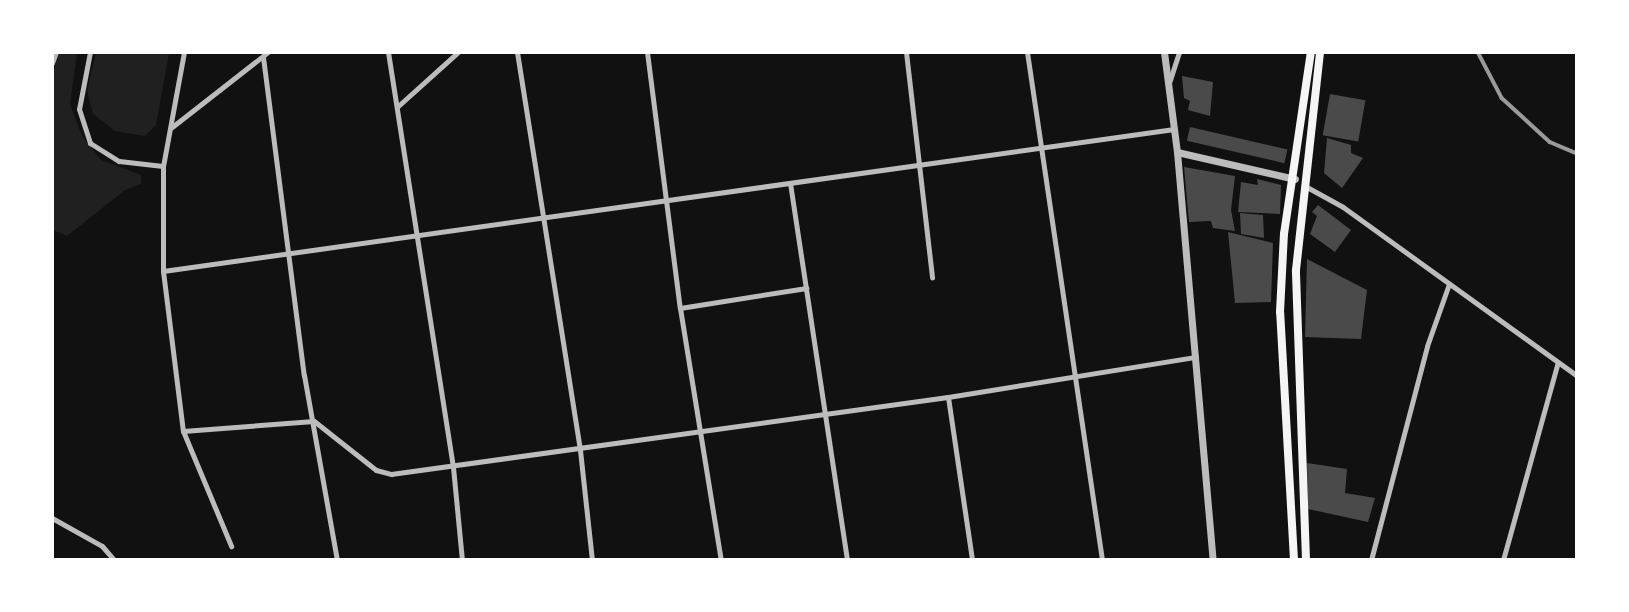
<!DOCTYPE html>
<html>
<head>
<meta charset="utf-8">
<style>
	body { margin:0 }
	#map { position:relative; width:1629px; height:612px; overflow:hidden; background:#111; font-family:Rubik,sans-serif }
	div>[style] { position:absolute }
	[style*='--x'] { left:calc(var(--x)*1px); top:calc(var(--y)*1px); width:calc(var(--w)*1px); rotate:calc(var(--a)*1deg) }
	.green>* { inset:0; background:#202020 }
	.building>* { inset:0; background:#4a4a4a; transform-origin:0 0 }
	.minor>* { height:5px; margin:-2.5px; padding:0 2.5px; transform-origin:2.5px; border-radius:2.5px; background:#bcbcbc }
	.tertiary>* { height:7px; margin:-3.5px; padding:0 3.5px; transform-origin:3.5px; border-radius:3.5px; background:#bcbcbc }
	.secondary>* { height:8px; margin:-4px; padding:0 4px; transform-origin:4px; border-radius:4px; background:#f5f5f5 }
	.rail>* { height:3.5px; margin:-1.75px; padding:0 1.75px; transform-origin:1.75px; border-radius:1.75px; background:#9a9a9a }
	span { translate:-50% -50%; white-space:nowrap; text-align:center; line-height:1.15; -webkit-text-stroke:5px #fff; paint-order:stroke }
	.frame { position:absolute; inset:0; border:54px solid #fff; pointer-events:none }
</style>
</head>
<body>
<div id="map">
	<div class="green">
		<div style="clip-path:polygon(59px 53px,77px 53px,70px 104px,82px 136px,101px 160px,141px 175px,141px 184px,125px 190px,67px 236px,53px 230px,53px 70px)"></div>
		<div style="clip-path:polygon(96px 53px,169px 53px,156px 125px,145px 136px,115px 131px,93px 114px,87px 91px)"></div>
	</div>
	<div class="building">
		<div style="clip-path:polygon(1182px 76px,1213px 82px,1210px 116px,1188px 110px,1190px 101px,1184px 98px)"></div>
		<div style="left:1330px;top:94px;width:36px;height:42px;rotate:10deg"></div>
		<div style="left:1190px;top:127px;width:100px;height:14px;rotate:13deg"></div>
		<div style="clip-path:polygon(1327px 138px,1351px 145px,1351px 153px,1363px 158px,1342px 188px,1324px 173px)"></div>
		<div style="clip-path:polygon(1184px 167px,1235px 176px,1231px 210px,1235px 231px,1213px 228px,1211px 221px,1189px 222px)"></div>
		<div style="clip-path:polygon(1257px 179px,1281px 185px,1280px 214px,1238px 212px,1241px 182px,1258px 185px)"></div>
		<div style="clip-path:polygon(1318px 205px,1351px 230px,1335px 252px,1310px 234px,1317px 216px,1312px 212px)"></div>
		<div style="clip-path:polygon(1240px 213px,1263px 215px,1264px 238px,1241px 234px)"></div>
		<div style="clip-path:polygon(1228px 232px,1273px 243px,1271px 302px,1235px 303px)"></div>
		<div style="clip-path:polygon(1307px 259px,1367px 290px,1361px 339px,1305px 337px)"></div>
		<div style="clip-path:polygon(1307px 463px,1347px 469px,1345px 493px,1375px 498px,1368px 522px,1308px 509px)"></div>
	</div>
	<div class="minor">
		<div style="--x:90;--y:52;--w:58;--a:100.9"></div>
		<div style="--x:79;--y:109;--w:36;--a:72"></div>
		<div style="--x:90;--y:143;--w:34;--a:32"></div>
		<div style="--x:119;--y:161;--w:44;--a:6.5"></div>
		<div style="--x:184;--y:52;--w:116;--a:100.4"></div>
		<div style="--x:163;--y:166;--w:105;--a:90"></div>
		<div style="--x:163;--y:271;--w:161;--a:82.9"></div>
		<div style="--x:183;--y:431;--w:125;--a:67.3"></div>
		<div style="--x:388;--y:52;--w:420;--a:81.1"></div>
		<div style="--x:453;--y:467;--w:93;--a:84.5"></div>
		<div style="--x:517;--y:52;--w:403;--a:81"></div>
		<div style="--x:580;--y:450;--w:111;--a:83.8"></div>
		<div style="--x:647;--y:52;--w:258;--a:82.7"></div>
		<div style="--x:680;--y:308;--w:255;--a:80.8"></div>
		<div style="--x:906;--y:52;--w:227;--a:83.4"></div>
		<div style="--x:1027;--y:52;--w:514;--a:81.6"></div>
		<div style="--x:263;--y:57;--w:321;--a:82.7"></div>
		<div style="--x:304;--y:375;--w:188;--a:79.9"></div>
		<div style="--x:52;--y:63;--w:12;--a:-70"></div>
		<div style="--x:1169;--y:83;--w:33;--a:-72"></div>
		<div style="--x:397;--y:107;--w:82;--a:-42"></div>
		<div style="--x:172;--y:127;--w:122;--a:-38"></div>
		<div style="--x:790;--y:183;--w:381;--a:81.4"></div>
		<div style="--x:1305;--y:186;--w:43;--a:28.9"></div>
		<div style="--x:1343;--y:207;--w:287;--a:35.8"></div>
		<div style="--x:163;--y:271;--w:1021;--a:-8"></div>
		<div style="--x:680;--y:308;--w:128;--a:-9"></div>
		<div style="--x:948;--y:397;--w:165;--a:81.6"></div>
		<div style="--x:183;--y:431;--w:131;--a:-4.4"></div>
		<div style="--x:314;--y:421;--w:79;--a:38.3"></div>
		<div style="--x:376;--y:470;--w:16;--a:15"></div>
		<div style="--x:391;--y:474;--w:562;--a:-7.87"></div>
		<div style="--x:948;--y:397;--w:251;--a:-9.2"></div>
		<div style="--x:52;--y:518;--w:57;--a:29.2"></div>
		<div style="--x:102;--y:546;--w:18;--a:49"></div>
		<div style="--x:1371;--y:560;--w:221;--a:-75.3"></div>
		<div style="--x:1427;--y:346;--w:66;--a:-70.5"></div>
		<div style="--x:1503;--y:560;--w:205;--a:-74.5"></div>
	</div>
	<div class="tertiary">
		<div style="--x:1164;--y:52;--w:101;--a:82.6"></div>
		<div style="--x:1177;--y:152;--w:410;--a:85"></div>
		<div style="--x:1177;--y:152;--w:121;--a:12.9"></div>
	</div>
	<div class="secondary">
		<div style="--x:1294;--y:560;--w:248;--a:-93.2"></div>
		<div style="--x:1280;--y:312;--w:78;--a:-87.1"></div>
		<div style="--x:1284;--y:234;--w:184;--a:-81.6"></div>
		<div style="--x:1306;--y:560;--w:290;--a:-92"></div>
		<div style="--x:1296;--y:270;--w:219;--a:-83.7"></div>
	</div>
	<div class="rail">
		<div style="--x:1478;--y:52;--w:52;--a:62.4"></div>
		<div style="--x:1502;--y:98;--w:65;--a:42.5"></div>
		<div style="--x:1550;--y:142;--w:28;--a:23"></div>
	</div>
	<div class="frame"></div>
</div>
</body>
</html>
